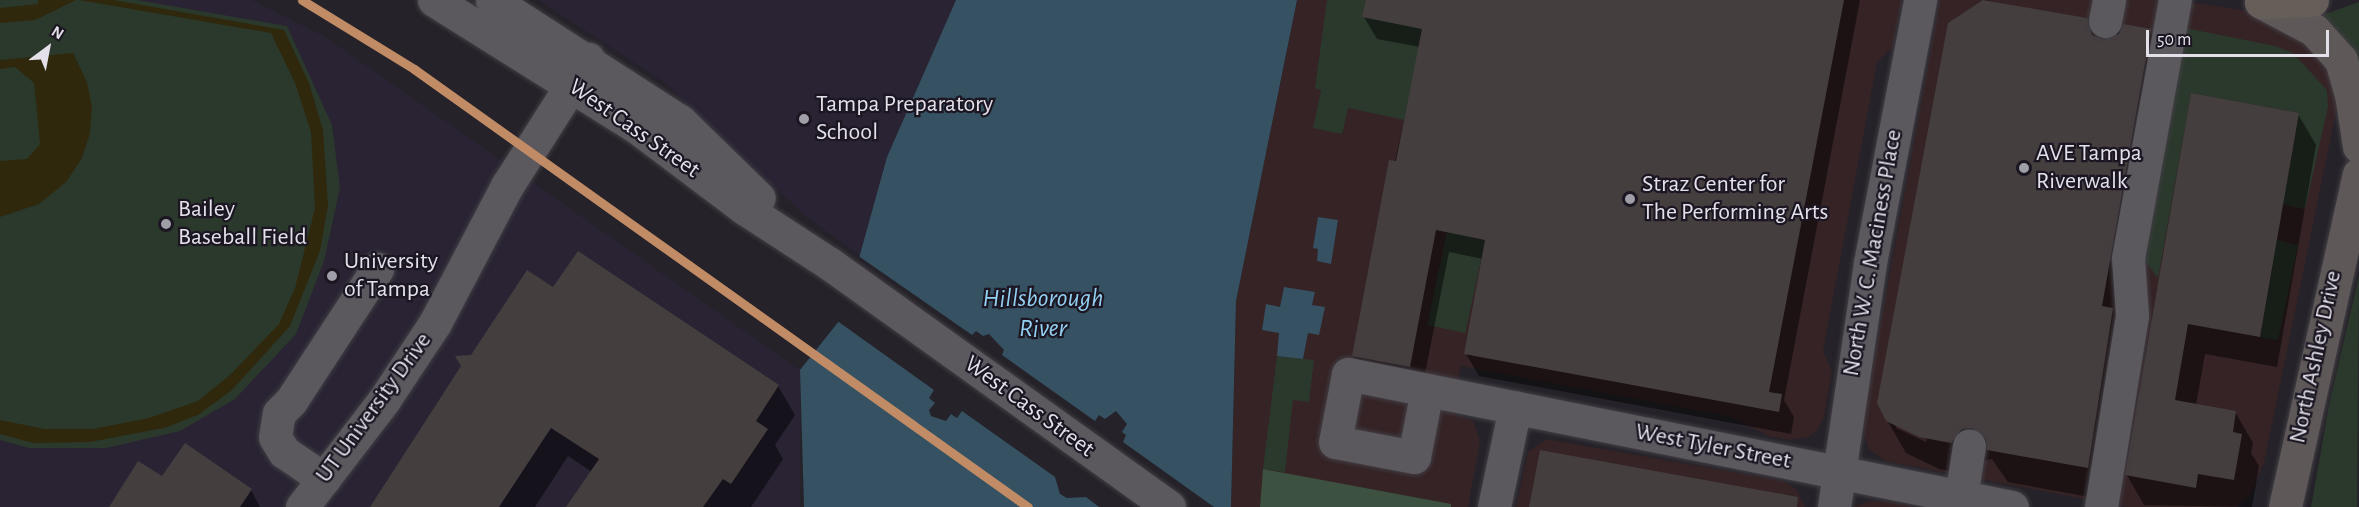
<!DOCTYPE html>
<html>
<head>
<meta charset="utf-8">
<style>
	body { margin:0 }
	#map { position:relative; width:2359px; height:507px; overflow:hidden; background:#252229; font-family:"Alegreya Sans",sans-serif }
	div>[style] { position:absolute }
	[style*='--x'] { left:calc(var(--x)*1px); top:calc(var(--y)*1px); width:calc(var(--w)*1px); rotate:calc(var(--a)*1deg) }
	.commercial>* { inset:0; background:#352325 }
	.built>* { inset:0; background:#292333 }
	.green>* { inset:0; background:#2b392c; transform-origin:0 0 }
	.forest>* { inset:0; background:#3c513f }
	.sand>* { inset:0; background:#2f280c }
	.water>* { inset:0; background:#355162 }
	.pier>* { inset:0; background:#252229 }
	.shadow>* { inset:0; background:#0007 }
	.building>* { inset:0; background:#453e3f }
	.roads { filter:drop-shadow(0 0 2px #413e44) drop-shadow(0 0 2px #413e44) }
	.minor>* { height:33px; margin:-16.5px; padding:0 16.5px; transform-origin:16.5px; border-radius:16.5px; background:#5b585e }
	.major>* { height:33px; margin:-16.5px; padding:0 16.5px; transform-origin:16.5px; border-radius:16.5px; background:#5e5958 }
	.highway>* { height:33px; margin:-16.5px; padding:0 16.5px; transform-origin:16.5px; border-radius:16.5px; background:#665e59 }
	.rail-1>* { height:9px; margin:-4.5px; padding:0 4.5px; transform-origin:4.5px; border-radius:4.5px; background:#c18c65 }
	.dots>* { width:16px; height:16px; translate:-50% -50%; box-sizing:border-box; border:3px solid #1b1622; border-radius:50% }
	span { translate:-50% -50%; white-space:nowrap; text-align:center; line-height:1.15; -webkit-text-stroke:4.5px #1b1622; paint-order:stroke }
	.poi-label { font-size:24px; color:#e3e0e9 }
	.left { translate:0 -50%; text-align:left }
	.street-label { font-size:24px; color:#e3e0e9 }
	.water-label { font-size:26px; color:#94d0f2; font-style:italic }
	.north { position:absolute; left:18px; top:18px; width:60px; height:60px; -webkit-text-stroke:4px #1b1622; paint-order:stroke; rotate:32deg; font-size:16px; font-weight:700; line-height:24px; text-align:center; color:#e3e0e9 }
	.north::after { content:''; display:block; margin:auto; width:21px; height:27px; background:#e3e0e9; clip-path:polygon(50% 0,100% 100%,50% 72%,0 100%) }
	.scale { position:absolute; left:2146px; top:30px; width:183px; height:27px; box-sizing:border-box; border:3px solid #e3e0e9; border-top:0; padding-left:8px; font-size:18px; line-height:21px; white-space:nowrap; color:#e3e0e9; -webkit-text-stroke:4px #1b1622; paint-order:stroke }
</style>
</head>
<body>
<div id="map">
	<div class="commercial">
		<div style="clip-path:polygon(1297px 0,1902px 0,1892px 48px,1877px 62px,1823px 351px,1832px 372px,1824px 417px,1817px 431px,1809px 437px,1789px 440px,1769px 436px,1728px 416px,1461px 366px,1451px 412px,1473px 421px,1480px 441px,1468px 507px,1231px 507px,1236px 301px)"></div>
		<div style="clip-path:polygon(1940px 0,2177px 0,2254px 12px,2291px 29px,2328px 65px,2336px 87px,2337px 107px,2264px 463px,2250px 495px,2237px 507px,2126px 507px,1885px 461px,1868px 448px,1862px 426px)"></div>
		<div style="clip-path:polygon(1547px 439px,1783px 481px,1796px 489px,1805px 507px,1516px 507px,1528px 452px)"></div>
		<div style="clip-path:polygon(1871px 501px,1886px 501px,1914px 507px,1852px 507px)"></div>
	</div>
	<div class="built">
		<div style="clip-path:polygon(0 0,252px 0,324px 36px,800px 370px,800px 507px,0 507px)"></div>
		<div style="clip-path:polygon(538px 0,956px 0,887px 157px,860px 256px,803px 214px,662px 81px)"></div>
	</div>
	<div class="green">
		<div style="clip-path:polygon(0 0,137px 0,287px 26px,332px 125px,340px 188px,324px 261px,296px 334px,235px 399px,180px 431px,106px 448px,29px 448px,0 440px)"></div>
		<div style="clip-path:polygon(1327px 0,1366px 0,1363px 17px,1428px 0,1405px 120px,1348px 108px,1342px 134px,1313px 128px,1321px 90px,1315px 88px)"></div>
		<div style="clip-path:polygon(2359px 2px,2359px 94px,2310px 15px,2328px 13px)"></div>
		<div style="clip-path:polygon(2185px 28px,2275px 46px,2293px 53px,2327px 90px,2328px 107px,2305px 209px,2283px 204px,2299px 113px,2191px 93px,2158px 278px,2145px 261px)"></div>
		<div style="left:1447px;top:232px;width:39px;height:95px;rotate:12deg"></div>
		<div style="clip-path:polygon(2277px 240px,2298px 245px,2278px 340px,2260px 337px)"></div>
		<div style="clip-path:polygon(2359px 276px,2357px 507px,2311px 507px,2329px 405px)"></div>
		<div style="clip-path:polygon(1277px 356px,1314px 360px,1309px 402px,1293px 400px,1285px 472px,1263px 469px)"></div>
	</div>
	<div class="forest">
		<div style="clip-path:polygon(1263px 469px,1451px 504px,1451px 507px,1260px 507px)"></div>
	</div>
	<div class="sand">
		<div style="clip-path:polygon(38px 0,76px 0,35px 20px,0 23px,0 8px,38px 4px)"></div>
		<div style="clip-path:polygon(79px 0,113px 0,284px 30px,309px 83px,323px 130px,328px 206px,320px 251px,290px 326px,232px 390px,198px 415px,164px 428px,90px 442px,33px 443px,0 434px,0 420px,45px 429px,93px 429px,149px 418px,198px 401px,230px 375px,279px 324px,295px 288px,315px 208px,311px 132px,295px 83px,271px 33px)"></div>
		<div style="clip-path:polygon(73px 53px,87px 82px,92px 108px,90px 134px,81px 160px,66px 182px,39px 204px,0 217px,0 161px,27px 159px,40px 144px,34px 83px,15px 67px,0 69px,0 60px)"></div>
	</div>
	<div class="water">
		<div style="clip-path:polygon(956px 0,1297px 0,1236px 301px,1231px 507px,804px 507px,800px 370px,843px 316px,887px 157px)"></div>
		<div style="clip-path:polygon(1318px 217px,1338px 220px,1331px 264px,1317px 261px,1318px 249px,1313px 248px)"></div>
		<div style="clip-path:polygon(1284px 287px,1315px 292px,1312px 305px,1325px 307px,1319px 335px,1308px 333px,1303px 359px,1277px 356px,1279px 333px,1262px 330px,1266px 304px,1280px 307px)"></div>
	</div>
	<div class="pier">
		<div style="clip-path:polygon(857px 255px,972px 335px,976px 331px,983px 336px,989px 334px,1004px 350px,1002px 355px,1095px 421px,1099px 415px,1105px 419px,1116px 411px,1127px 424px,1122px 432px,1126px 435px,1123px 442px,1214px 507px,1099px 507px,1086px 497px,1067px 498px,1060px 494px,1055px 477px,962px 411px,957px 418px,951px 414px,946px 421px,931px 416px,929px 410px,935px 403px,929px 398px,934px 390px,836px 320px)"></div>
	</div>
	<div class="shadow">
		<div style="clip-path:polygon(1367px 0,1860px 0,1784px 400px,1794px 417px,1791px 434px,1479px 376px,1466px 354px,1483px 259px,1449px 252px,1422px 389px,1366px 377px,1353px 355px,1420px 47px,1377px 39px,1364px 17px)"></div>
		<div style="clip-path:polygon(evenodd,1985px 0,2086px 19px,2100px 41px,2112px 40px,2124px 26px,2150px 31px,2168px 63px,2106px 500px,2008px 482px,1992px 459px,1980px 461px,1969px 475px,1939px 469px,1906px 453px,1887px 420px,1950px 24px,1985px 0,1896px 424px,1927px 439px,1926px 442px,1896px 428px,1896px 424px)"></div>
		<div style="clip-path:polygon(2192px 95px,2298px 114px,2316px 145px,2277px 367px,2205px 354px,2196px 405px,2235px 412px,2253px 443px,2251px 453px,2259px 466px,2252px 507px,2144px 505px,2127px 475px)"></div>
		<div style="clip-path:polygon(554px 289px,778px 386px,795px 415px,775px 445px,783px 459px,751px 507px,568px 507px,592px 472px,568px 456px,535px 507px,372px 507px,472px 356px)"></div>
		<div style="clip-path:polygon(162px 479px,251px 490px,260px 507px,111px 507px)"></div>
	</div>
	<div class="building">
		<div style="clip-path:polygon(1366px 0,1844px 0,1769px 392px,1782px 394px,1779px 412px,1464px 354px,1485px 240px,1436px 230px,1410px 367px,1352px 356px,1389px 160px,1396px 161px,1422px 29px,1362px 17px)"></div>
		<div style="clip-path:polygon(1983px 0,2087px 18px,2092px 35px,2102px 39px,2119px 34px,2123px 24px,2151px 29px,2102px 306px,2113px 308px,2088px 468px,1987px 450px,1986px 439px,1972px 428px,1962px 429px,1951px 443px,1919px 437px,1886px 421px,1877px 403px,1948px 23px)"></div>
		<div style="clip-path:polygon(2191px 93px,2299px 113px,2260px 337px,2188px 324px,2175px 400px,2236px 411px,2233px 432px,2242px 434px,2234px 480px,2198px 474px,2196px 488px,2125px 475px)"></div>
		<div style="clip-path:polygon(578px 251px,779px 385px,756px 421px,768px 429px,731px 484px,723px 479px,703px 507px,566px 507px,599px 459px,551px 428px,499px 507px,370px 507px,461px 366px,455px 356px,471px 355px,527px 270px,553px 287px)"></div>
		<div style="clip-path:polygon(185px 443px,252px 489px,240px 507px,109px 507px,138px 461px,162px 476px)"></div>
		<div style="clip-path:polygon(1540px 450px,1798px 497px,1797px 507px,1529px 507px)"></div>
	</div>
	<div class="roads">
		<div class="minor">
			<div style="--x:434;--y:0;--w:241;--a:32.1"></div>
			<div style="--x:638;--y:128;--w:133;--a:37"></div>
			<div style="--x:744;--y:208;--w:103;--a:33.1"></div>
			<div style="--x:830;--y:264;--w:417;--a:35.6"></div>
			<div style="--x:492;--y:0;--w:224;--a:32.8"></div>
			<div style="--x:680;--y:121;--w:110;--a:44.3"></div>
			<div style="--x:2105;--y:21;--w:21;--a:-79"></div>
			<div style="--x:1427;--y:390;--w:68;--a:101"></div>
			<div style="--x:1414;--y:457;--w:80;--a:-169.2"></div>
			<div style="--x:1335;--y:442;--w:69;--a:-79.2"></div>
			<div style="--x:1348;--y:374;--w:677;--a:11.33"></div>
			<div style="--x:324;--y:479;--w:48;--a:-146"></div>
			<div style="--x:284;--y:452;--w:17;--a:-121"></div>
			<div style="--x:275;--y:437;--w:24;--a:-81"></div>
			<div style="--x:279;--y:413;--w:17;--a:-45"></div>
			<div style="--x:291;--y:401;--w:158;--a:-56.9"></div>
			<div style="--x:1961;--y:497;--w:52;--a:-81.1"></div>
			<div style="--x:302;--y:507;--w:135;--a:-52.5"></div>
			<div style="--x:384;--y:400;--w:92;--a:-56.5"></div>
			<div style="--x:435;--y:323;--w:155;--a:-62.3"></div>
			<div style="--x:507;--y:186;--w:151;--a:-57.5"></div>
			<div style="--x:1494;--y:507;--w:102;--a:-78.1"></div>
			<div style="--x:1834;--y:507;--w:247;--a:-81.6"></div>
			<div style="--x:1870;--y:263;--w:268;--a:-79.2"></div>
			<div style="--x:2101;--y:507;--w:194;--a:-80.8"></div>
			<div style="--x:2132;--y:315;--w:57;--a:-94"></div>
			<div style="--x:2128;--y:258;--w:262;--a:-79.7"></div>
		</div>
		<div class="major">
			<div style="--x:2261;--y:2;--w:60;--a:27.8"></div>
			<div style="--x:2314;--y:30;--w:40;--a:48"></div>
			<div style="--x:2341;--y:60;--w:35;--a:74"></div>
			<div style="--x:2351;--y:94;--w:53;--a:81.3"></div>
			<div style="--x:2285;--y:507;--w:341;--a:-77.5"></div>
		</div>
		<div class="highway">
			<div style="--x:2261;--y:2;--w:51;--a:-2.2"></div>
		</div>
	</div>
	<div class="rail-1">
		<div style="--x:302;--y:0;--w:132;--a:31.6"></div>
		<div style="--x:414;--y:69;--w:754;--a:35.5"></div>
	</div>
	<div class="dots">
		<div style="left:804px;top:119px;background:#a09ea6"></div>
		<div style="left:2024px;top:168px;background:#a09ea6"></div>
		<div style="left:1630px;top:199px;background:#a09ea6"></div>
		<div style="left:166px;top:224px;background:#a09ea6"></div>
		<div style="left:332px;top:276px;background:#a09ea6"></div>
	</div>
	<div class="poi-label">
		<span class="left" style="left:816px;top:119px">Tampa Preparatory<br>School</span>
		<span class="left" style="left:2036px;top:168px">AVE Tampa<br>Riverwalk</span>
		<span class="left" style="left:1642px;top:199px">Straz Center for<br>The Performing Arts</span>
		<span class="left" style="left:178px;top:224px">Bailey<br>Baseball Field</span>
		<span class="left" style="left:344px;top:276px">University<br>of Tampa</span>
	</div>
	<div class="street-label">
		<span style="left:634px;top:129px;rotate:35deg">West Cass Street</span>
		<span style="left:1873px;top:253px;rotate:-80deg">North W. C. Maciness Place</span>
		<span style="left:2316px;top:357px;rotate:-78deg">North Ashley Drive</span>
		<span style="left:1029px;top:407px;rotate:36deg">West Cass Street</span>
		<span style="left:374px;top:408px;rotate:-54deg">UT University Drive</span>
		<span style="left:1713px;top:447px;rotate:11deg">West Tyler Street</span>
	</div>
	<div class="water-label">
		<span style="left:1043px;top:314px">Hillsborough<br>River</span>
	</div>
	<div class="north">N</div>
	<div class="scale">50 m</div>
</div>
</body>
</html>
